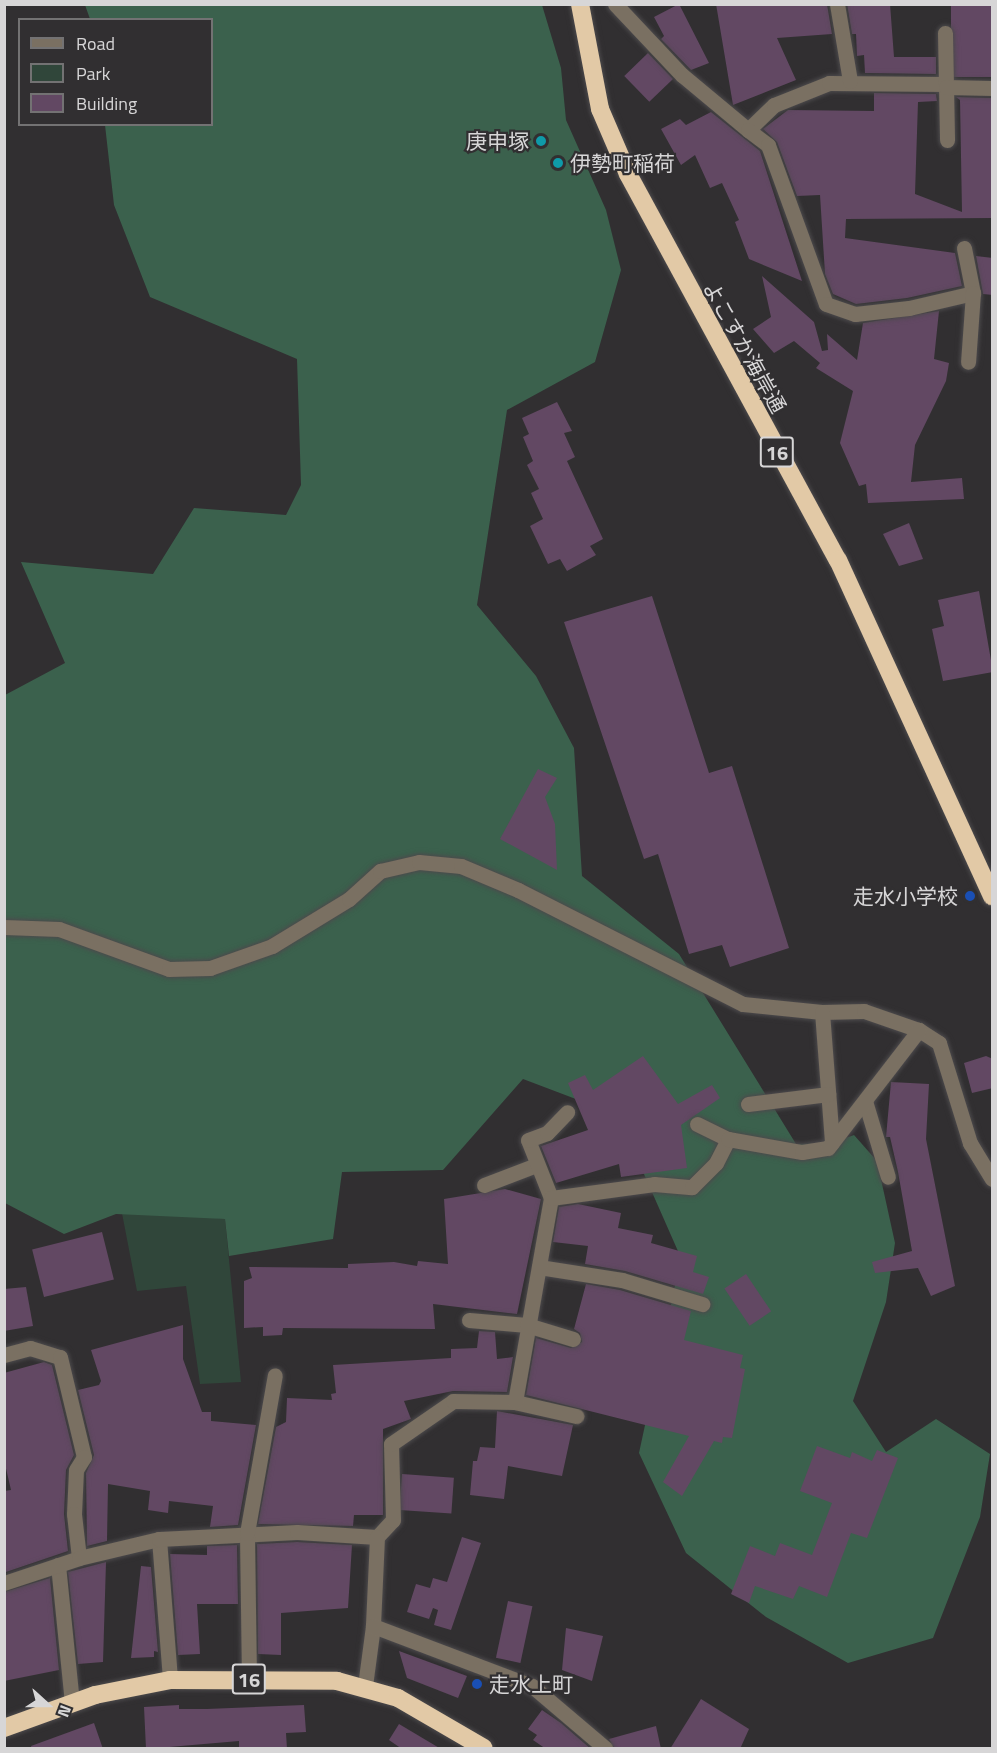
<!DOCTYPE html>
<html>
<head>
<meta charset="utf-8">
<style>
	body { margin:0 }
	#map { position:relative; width:997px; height:1753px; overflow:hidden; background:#312f31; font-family:"Titillium Web","Noto Sans JP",sans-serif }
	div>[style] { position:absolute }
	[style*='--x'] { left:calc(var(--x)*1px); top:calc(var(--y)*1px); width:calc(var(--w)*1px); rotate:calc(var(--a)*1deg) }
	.green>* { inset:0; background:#30463a }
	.forest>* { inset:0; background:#3b614d }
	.building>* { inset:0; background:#624863; transform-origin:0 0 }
	.roads { filter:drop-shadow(0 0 2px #4c4a4c) drop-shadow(0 0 2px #4c4a4c) }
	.minor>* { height:15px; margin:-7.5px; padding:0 7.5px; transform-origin:7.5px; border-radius:7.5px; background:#7a7062 }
	.highway>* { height:18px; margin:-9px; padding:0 9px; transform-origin:9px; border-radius:9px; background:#e2c9a6 }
	.dots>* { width:16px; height:16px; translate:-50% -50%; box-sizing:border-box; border:3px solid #312f31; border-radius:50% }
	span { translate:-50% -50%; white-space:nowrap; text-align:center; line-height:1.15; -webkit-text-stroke:4.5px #312f31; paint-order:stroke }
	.shield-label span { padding:2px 4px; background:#312f31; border:2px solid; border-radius:4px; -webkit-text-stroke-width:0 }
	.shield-label { font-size:20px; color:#d7d6d7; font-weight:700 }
	.poi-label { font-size:21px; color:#d7d6d7 }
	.right { translate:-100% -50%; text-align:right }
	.left { translate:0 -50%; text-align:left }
	.street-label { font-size:21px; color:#d7d6d7 }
	.frame { position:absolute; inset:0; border:6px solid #d7d6d7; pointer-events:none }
	.legend { position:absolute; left:18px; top:18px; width:195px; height:108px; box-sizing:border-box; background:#312f31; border:2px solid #737273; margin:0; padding:8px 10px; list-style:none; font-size:18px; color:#d7d6d7 }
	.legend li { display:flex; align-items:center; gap:12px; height:30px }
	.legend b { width:30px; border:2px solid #737273 }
	.north { position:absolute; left:18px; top:1675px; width:60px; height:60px; -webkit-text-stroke:4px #312f31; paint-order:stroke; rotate:111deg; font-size:16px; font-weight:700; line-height:24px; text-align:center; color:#d7d6d7 }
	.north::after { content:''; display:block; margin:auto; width:21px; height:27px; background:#d7d6d7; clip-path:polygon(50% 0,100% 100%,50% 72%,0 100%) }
</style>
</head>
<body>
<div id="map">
	<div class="green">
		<div style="clip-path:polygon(121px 1208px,225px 1219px,241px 1382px,200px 1384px,186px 1286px,137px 1291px)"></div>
	</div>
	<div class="forest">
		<div style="clip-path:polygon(85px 5px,542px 5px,561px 68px,566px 120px,606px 210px,621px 270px,595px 362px,507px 410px,477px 605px,536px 676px,574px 748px,582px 876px,679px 954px,796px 1144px,832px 1143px,854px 1135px,877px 1161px,895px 1243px,886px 1302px,853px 1401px,886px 1452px,936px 1419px,990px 1454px,980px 1517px,933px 1638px,848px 1663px,766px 1617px,686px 1553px,639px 1453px,681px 1258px,618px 1115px,523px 1079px,443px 1170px,342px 1172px,333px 1239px,229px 1256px,225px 1219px,116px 1214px,64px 1234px,5px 1203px,5px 695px,65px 663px,21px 562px,153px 574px,194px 508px,286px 515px,301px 485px,297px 359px,150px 297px,114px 205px,105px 125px,212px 124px,212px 20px,90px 19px)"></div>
	</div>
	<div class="building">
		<div style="clip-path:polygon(679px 4px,709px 63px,691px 70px,661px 39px,664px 36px,654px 17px)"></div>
		<div style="clip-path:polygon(716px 4px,827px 4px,832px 34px,777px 38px,796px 80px,733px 105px)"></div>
		<div style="clip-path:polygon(847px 4px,890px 4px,894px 57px,936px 57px,936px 74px,865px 73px,864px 55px,857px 56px,856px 34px,852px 34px)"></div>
		<div style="left:951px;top:4px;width:42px;height:73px"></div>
		<div style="left:648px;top:53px;width:36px;height:33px;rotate:46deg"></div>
		<div style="clip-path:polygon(874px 93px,936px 94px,937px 101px,918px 102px,915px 194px,962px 212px,960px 100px,956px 97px,993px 98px,993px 218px,846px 219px,845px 238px,955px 253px,962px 286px,907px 298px,856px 304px,833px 294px,825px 274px,820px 195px,797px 196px,777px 142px,763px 129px,788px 110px,874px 111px)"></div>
		<div style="clip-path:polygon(711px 112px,760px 151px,802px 281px,749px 259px,735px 222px,739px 220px,722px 183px,710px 188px,695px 155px,681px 165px,661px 129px,680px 119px,686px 125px)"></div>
		<div style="clip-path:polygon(976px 256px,993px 258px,993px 295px,983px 294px)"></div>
		<div style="clip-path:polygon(762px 276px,814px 322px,822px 351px,828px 350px,827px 334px,857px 360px,863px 323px,939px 311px,934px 359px,949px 363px,946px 381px,915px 445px,911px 482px,962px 478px,964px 499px,868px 503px,866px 484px,859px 486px,840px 443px,853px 391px,816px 368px,820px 363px,794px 341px,774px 353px,753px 329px,771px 317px)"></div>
		<div style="clip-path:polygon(557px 402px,572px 431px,564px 433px,575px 457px,567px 461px,603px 539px,590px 546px,596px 555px,567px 571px,560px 559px,548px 564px,530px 526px,543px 519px,531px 493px,539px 489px,527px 465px,533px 461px,523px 437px,529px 434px,522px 418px)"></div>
		<div style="clip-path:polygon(909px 523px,923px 559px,899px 566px,883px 534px)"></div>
		<div style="clip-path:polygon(979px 591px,993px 672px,943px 681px,932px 629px,944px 626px,938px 600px)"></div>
		<div style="clip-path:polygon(652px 596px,709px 773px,732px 766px,789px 948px,730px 967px,722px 945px,689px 954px,658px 854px,644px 859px,564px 622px)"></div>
		<div style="clip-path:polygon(538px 769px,557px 778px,545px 797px,555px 824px,557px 870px,500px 839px)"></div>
		<div style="clip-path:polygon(643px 1056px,678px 1104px,712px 1085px,720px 1098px,681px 1125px,687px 1168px,621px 1177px,619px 1164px,556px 1183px,541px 1146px,588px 1130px,568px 1083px,585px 1075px,593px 1090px)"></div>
		<div style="clip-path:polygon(986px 1056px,993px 1059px,993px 1088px,972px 1093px,964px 1063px)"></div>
		<div style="clip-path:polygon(891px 1082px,929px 1084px,926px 1139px,955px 1286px,931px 1296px,918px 1268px,875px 1273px,872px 1262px,912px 1251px,898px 1172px,890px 1137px,886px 1137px)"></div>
		<div style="clip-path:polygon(505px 1189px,541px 1199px,517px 1314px,433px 1304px,435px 1329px,283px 1328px,282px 1335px,263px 1336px,263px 1327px,244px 1328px,244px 1281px,252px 1278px,249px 1267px,348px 1268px,348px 1264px,394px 1262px,417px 1266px,418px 1261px,448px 1264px,444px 1199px)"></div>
		<div style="clip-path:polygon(578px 1204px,621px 1213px,618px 1228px,653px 1235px,651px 1243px,697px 1256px,693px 1272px,709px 1277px,703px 1294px,625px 1271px,585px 1264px,588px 1246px,553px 1242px,559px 1207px)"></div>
		<div style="left:102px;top:1232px;width:49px;height:72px;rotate:76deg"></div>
		<div style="left:746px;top:1274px;width:45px;height:26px;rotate:56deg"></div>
		<div style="clip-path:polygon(586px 1284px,620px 1290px,691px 1311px,684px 1340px,743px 1355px,740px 1368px,745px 1369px,732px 1438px,723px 1437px,722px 1443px,714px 1441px,682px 1496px,663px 1482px,689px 1436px,526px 1395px,536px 1338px,571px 1348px,582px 1342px,580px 1333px,574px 1329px)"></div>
		<div style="clip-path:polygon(26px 1287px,33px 1326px,4px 1331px,4px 1289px)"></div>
		<div style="clip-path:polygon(183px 1325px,183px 1359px,202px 1412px,211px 1412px,211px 1421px,256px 1425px,238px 1525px,210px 1527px,213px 1506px,169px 1501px,168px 1513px,148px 1510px,150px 1491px,108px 1484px,107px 1541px,87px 1546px,86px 1473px,94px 1455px,78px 1390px,99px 1385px,101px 1381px,91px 1350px)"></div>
		<div style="clip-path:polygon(479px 1331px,495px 1332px,497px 1359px,513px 1357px,507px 1392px,453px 1391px,404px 1401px,411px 1419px,383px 1429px,383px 1515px,354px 1515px,353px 1526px,258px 1524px,276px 1427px,286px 1422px,287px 1398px,332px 1400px,331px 1394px,336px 1393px,333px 1365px,451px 1358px,451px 1349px,477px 1348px)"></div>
		<div style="clip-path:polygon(44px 1362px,52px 1365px,74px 1455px,66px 1470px,64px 1514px,68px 1551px,6px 1572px,4px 1491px,11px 1490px,4px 1460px,4px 1373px)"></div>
		<div style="clip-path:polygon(497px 1411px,573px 1425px,562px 1476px,508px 1466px,504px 1499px,470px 1495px,473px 1461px,477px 1461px,480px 1447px,495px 1448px)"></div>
		<div style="clip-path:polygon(817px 1446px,850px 1458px,852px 1452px,872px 1461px,877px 1450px,898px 1458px,867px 1538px,851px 1533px,827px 1597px,799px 1586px,793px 1599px,755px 1586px,749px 1603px,731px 1594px,750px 1546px,775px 1556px,780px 1543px,812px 1555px,832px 1503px,800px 1491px)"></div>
		<div style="left:402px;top:1474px;width:52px;height:36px;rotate:4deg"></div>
		<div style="clip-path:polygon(462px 1537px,481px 1543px,451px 1630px,434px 1625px,438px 1610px,433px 1608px,429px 1619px,407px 1612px,416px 1584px,430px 1588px,433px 1578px,447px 1582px)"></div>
		<div style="clip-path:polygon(297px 1542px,352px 1545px,348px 1608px,281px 1613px,281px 1655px,258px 1654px,257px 1544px)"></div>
		<div style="clip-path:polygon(237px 1545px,238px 1604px,197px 1604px,200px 1654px,178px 1655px,170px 1554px,207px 1555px,207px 1546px)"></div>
		<div style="clip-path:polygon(106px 1562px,103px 1662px,78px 1664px,68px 1572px)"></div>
		<div style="clip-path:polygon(141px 1566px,151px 1567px,158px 1652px,154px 1651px,154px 1657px,131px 1658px)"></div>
		<div style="clip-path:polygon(50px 1578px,59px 1670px,4px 1681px,4px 1592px)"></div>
		<div style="left:508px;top:1601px;width:25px;height:58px;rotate:12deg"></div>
		<div style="clip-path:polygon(566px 1628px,603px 1636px,592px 1681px,562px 1670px)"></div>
		<div style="clip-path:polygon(399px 1651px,467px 1676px,458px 1698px,407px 1678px)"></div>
		<div style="clip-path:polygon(701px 1699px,749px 1729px,740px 1749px,670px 1749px)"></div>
		<div style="clip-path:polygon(179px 1705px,179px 1709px,207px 1709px,304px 1705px,306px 1732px,286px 1733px,287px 1749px,239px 1749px,239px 1741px,146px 1749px,144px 1707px)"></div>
		<div style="clip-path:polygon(542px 1710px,561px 1723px,591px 1749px,546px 1749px,533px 1740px,537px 1735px,528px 1729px)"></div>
		<div style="clip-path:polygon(94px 1723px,103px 1749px,32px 1749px,31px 1746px)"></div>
		<div style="clip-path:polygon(399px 1724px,441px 1749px,402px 1749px,389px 1740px)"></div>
		<div style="clip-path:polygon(656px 1726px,661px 1749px,615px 1749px,609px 1739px)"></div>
	</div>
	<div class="roads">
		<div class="minor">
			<div style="--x:615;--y:4;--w:98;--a:46.7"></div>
			<div style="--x:682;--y:75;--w:86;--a:39.8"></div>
			<div style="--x:748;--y:130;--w:36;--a:-44"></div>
			<div style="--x:774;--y:105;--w:59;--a:-21.8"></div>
			<div style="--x:829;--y:83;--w:117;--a:0.5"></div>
			<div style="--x:837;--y:4;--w:78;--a:80.4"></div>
			<div style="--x:945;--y:33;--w:107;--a:88.9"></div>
			<div style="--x:946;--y:87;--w:46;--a:1.2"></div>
			<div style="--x:748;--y:130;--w:25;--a:37"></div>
			<div style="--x:768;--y:145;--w:169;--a:70"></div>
			<div style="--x:826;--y:304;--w:31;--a:19"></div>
			<div style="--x:855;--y:314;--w:54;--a:-6.3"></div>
			<div style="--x:909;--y:308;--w:66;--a:-13.2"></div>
			<div style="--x:964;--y:248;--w:46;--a:78.7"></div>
			<div style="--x:973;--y:293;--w:69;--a:94.1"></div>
			<div style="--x:4;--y:927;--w:55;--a:2.1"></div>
			<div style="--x:59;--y:929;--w:117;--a:20"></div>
			<div style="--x:169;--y:969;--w:41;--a:-1.4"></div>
			<div style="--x:210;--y:968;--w:66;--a:-19.5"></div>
			<div style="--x:272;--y:946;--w:90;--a:-31.4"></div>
			<div style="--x:349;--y:899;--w:42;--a:-42.1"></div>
			<div style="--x:380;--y:871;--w:40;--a:-13"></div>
			<div style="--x:419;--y:862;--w:42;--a:5.4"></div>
			<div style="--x:461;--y:866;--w:62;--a:22.8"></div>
			<div style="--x:518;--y:890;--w:252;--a:26.9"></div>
			<div style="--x:743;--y:1004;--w:79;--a:5.8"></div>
			<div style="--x:822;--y:1012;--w:42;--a:-1.4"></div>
			<div style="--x:864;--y:1011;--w:58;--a:19.1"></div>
			<div style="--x:919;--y:1030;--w:24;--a:33"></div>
			<div style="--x:939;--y:1043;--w:105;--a:72.8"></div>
			<div style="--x:970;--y:1143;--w:42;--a:58.6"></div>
			<div style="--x:822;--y:1012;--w:131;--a:85.6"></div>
			<div style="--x:865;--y:1101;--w:79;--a:73.2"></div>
			<div style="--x:748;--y:1104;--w:81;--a:-7.1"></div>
			<div style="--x:697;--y:1124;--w:34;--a:26"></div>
			<div style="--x:484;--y:1185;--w:56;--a:-21"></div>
			<div style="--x:551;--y:1198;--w:62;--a:-111.6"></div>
			<div style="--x:528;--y:1140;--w:20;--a:-20"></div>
			<div style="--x:547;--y:1133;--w:29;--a:-46"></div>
			<div style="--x:539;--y:1267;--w:84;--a:8.9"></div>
			<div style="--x:622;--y:1280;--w:84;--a:16.7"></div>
			<div style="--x:469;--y:1320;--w:58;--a:4.9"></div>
			<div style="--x:527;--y:1325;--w:48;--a:16.9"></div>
			<div style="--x:4;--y:1355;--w:27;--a:-15"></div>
			<div style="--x:30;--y:1348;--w:31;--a:17"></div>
			<div style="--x:60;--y:1357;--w:103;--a:76.5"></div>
			<div style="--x:84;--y:1457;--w:15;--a:122"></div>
			<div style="--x:76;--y:1470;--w:44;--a:92.6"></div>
			<div style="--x:74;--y:1514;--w:44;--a:83.5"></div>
			<div style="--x:515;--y:1402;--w:63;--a:12.9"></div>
			<div style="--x:377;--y:1537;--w:23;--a:-47"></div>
			<div style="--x:393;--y:1520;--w:76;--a:-91.5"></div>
			<div style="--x:391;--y:1444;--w:75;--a:-34.7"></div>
			<div style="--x:453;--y:1401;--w:62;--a:0.9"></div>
			<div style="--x:515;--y:1402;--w:207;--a:-80"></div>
			<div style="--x:551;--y:1198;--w:104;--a:-7.7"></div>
			<div style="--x:654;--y:1184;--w:38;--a:5"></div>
			<div style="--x:692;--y:1187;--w:34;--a:-45"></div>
			<div style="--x:716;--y:1163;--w:27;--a:-63"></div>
			<div style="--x:728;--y:1139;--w:75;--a:10"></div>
			<div style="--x:802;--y:1152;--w:26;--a:-9"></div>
			<div style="--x:828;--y:1148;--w:149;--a:-52.4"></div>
			<div style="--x:159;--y:1539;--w:141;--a:85.5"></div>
			<div style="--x:58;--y:1565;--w:138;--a:84.2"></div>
			<div style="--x:4;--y:1583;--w:79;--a:-18.4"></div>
			<div style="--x:79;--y:1558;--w:82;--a:-13.4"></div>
			<div style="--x:159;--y:1539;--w:138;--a:-2.9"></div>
			<div style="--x:297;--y:1532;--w:80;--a:3.6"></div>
			<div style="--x:377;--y:1537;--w:89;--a:92.6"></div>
			<div style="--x:373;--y:1626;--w:61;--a:97.6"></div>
			<div style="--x:373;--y:1626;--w:170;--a:20.7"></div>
			<div style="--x:532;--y:1686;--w:96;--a:40.3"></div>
			<div style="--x:249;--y:1679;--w:146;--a:-90.8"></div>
			<div style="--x:247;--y:1533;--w:160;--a:-80"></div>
		</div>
		<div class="highway">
			<div style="--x:580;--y:4;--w:107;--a:79.2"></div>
			<div style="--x:600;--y:109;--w:71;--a:66.7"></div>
			<div style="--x:628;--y:174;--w:439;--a:61.5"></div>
			<div style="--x:838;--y:560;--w:370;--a:65.4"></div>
			<div style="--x:4;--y:1728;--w:97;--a:-19.9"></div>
			<div style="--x:95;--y:1695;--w:76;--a:-11.3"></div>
			<div style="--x:170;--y:1680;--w:167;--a:0.3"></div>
			<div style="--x:337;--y:1681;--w:63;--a:15.6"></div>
			<div style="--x:398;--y:1698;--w:99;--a:30.2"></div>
		</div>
	</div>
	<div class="dots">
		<div style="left:541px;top:141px;background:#0f9aa8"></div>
		<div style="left:558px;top:163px;background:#0f9aa8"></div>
		<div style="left:970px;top:896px;background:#1a4fb4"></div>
		<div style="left:477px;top:1684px;background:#1a4fb4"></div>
	</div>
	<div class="shield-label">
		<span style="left:777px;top:452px">16</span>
		<span style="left:249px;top:1679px">16</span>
	</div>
	<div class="poi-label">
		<span class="right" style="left:529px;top:141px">庚申塚</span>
		<span class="left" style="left:570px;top:163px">伊勢町稲荷</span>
		<span class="right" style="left:958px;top:896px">走水小学校</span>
		<span class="left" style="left:489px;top:1684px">走水上町</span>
	</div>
	<div class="street-label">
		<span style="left:745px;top:347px;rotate:61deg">よこすか海岸通</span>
	</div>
	<div class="frame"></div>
	<ul class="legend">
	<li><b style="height:8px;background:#7a7062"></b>Road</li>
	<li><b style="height:16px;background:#30463a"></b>Park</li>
	<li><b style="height:16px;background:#624863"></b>Building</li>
	</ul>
	<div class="north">N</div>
</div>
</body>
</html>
